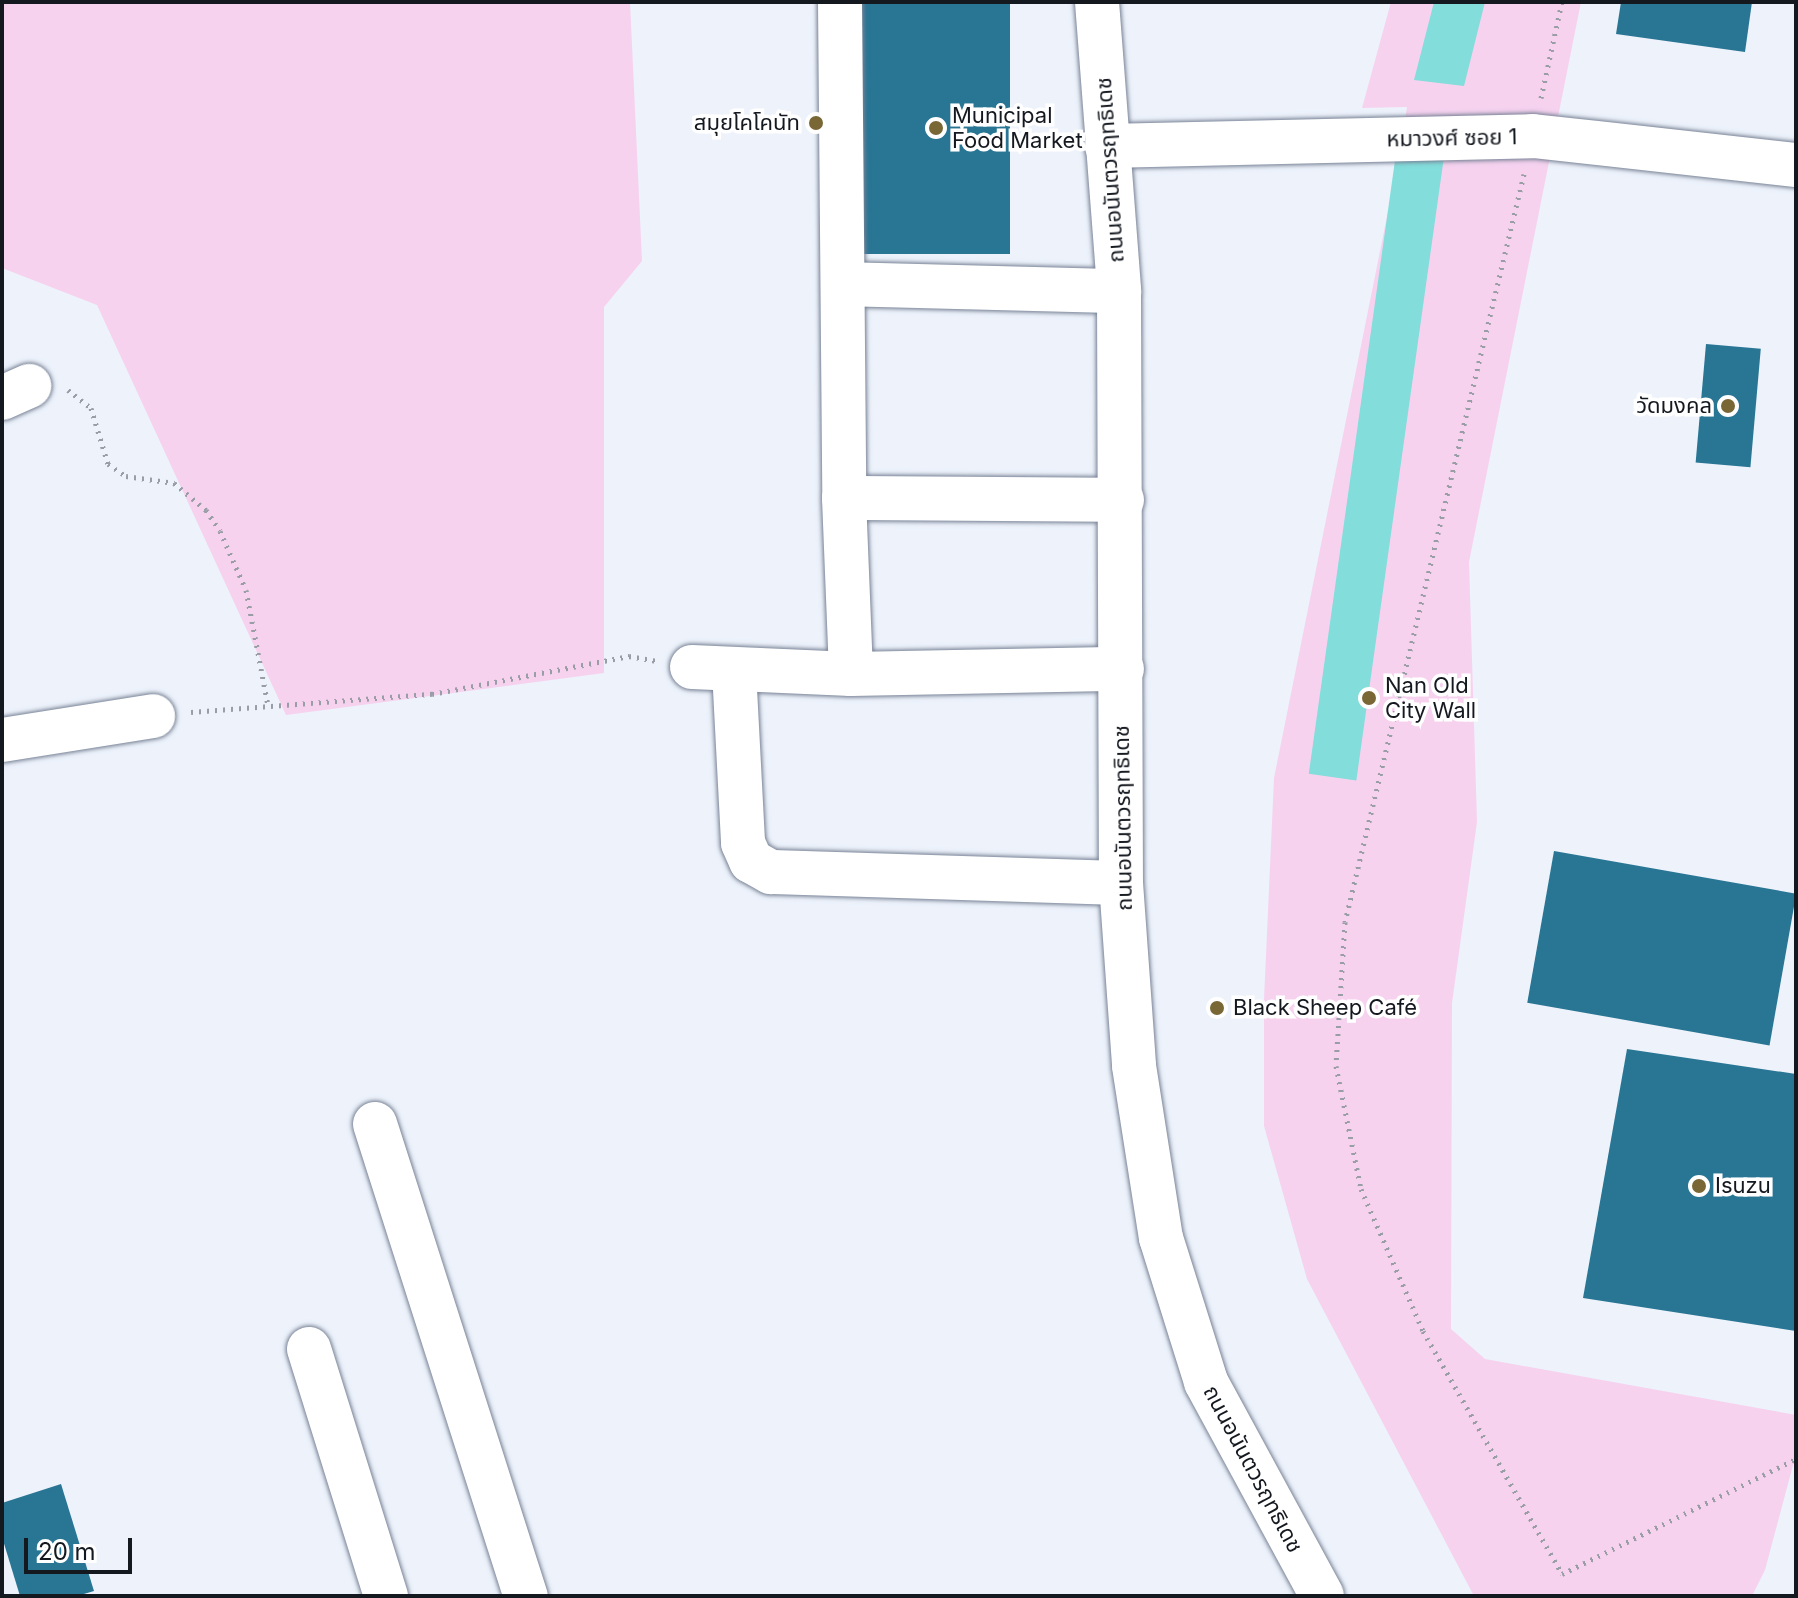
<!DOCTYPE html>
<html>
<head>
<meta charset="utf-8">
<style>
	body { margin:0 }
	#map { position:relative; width:1798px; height:1598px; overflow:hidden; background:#edf2fb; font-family:Inter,"Noto Sans Thai",sans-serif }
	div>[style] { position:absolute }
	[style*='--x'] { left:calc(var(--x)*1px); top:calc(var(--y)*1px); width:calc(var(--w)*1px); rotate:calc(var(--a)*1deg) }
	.green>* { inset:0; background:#f6d2ef }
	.water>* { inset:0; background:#82dddb; transform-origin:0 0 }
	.building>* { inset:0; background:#287594; transform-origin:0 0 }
	.path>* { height:5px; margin-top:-2.5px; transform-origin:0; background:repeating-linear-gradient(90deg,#999ea6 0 2px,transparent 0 8px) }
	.roads { filter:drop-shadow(0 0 2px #788396) drop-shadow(0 0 2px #788396) }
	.minor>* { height:44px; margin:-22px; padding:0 22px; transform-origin:22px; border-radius:22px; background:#fff }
	.dots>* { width:22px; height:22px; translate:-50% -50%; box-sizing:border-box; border:4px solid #fff; border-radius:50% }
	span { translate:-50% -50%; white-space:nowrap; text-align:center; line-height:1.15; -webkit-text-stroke:7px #fff; paint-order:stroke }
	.poi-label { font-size:22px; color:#14181f }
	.left { translate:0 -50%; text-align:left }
	.right { translate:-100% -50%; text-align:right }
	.street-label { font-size:22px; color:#14181f }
	.frame { position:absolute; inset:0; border:4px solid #14181f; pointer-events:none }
	.scale { position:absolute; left:24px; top:1538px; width:108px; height:36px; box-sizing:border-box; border:4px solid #14181f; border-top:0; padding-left:10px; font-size:24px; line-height:28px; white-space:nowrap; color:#14181f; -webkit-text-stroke:6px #fff; paint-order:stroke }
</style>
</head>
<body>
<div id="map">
	<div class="green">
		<div style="clip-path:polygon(2px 2px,630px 2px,642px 261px,604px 307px,604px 673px,286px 715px,97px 305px,2px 268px)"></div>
		<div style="clip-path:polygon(1391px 2px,1581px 2px,1469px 562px,1477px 822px,1452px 1003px,1451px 1329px,1485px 1359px,1796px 1415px,1796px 1454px,1765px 1570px,1752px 1596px,1474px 1596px,1307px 1279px,1264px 1126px,1264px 999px,1274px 778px,1401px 147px,1407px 107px,1362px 108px)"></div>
	</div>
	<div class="water">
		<div style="clip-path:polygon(1434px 2px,1485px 2px,1464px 86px,1414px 80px)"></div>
		<div style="left:1398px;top:139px;width:48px;height:641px;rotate:8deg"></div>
	</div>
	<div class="building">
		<div style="left:862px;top:2px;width:148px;height:252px"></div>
		<div style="clip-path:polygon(1621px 2px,1752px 2px,1745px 52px,1616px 34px)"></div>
		<div style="left:1706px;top:344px;width:55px;height:119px;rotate:5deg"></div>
		<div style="left:1554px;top:851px;width:246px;height:154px;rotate:10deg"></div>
		<div style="clip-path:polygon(1627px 1049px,1796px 1074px,1796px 1331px,1583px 1298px)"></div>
		<div style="clip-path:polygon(61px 1484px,94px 1591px,77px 1596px,20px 1596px,2px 1537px,2px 1503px)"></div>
	</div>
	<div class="path">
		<div style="--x:1541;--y:98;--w:98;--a:-77.7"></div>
		<div style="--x:1524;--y:174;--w:769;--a:103.46"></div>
		<div style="--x:1345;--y:922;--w:144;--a:93.6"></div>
		<div style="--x:1336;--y:1066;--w:126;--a:78.5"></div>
		<div style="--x:1361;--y:1189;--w:155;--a:66.4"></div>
		<div style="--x:1423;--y:1331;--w:280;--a:60.2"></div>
		<div style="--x:1562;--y:1574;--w:261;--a:-26.2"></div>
		<div style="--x:68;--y:390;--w:29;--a:38"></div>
		<div style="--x:91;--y:408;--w:59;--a:73.1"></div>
		<div style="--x:108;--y:464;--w:22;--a:34"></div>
		<div style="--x:126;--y:476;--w:49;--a:8.3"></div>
		<div style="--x:174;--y:483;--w:42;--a:40.2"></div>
		<div style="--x:206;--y:510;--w:25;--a:56"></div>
		<div style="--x:220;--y:531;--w:64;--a:66.2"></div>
		<div style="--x:246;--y:590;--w:117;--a:79.2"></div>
		<div style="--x:191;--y:712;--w:242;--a:-4.3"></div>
		<div style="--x:432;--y:694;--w:201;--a:-10.9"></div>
		<div style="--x:629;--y:656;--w:27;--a:10"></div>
	</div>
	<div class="roads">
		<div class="minor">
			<div style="--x:840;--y:2;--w:496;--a:89.5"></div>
			<div style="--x:844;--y:498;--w:176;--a:87.7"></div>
			<div style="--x:1097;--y:2;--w:290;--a:85.6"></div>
			<div style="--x:1119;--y:291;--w:592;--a:89.81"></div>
			<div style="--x:1121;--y:883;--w:183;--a:85.9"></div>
			<div style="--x:1134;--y:1066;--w:174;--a:81.1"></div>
			<div style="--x:1161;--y:1238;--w:151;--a:72.6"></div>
			<div style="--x:1206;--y:1382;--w:243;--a:61.5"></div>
			<div style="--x:1107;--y:146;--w:426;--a:-1.3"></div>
			<div style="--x:1533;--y:136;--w:265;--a:6.3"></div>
			<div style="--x:843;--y:284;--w:276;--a:1.5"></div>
			<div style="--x:2;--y:398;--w:30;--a:-24"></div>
			<div style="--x:844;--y:498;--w:278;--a:0.4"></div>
			<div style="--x:692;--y:667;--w:159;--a:2.5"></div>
			<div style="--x:851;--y:674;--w:271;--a:-1.1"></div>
			<div style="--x:734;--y:670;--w:173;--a:87"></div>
			<div style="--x:743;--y:843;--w:20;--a:66"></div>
			<div style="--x:751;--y:861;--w:23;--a:29"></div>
			<div style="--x:771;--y:872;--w:350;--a:1.8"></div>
			<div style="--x:2;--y:740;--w:153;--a:-9"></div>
			<div style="--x:375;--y:1124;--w:496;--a:72.3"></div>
			<div style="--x:309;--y:1349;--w:259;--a:72.7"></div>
		</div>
	</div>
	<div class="dots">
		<div style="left:816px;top:123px;background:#7a6736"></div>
		<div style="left:936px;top:128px;background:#7a6736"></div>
		<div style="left:1728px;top:406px;background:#7a6736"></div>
		<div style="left:1369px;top:698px;background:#7a6736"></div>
		<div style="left:1217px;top:1008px;background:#7a6736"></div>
		<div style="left:1699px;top:1186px;background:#7a6736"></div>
	</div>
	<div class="poi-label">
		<span class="left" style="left:952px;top:128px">Municipal<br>Food Market</span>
		<span class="right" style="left:800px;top:123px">สมุยโคโคนัท</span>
		<span class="right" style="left:1712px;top:406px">วัดมงคล</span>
		<span class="left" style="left:1385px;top:698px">Nan Old<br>City Wall</span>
		<span class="left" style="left:1233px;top:1008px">Black Sheep Café</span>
		<span class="left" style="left:1715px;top:1186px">Isuzu</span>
	</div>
	<div class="street-label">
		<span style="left:1452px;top:138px;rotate:-1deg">หมาวงศ์ ซอย 1</span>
		<span style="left:1110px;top:170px;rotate:-94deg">ถนนอนันตวรฤทธิเดช</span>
		<span style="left:1123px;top:818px;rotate:-91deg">ถนนอนันตวรฤทธิเดช</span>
		<span style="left:1253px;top:1469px;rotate:62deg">ถนนอนันตวรฤทธิเดช</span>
	</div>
	<div class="frame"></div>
	<div class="scale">20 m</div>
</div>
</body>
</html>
